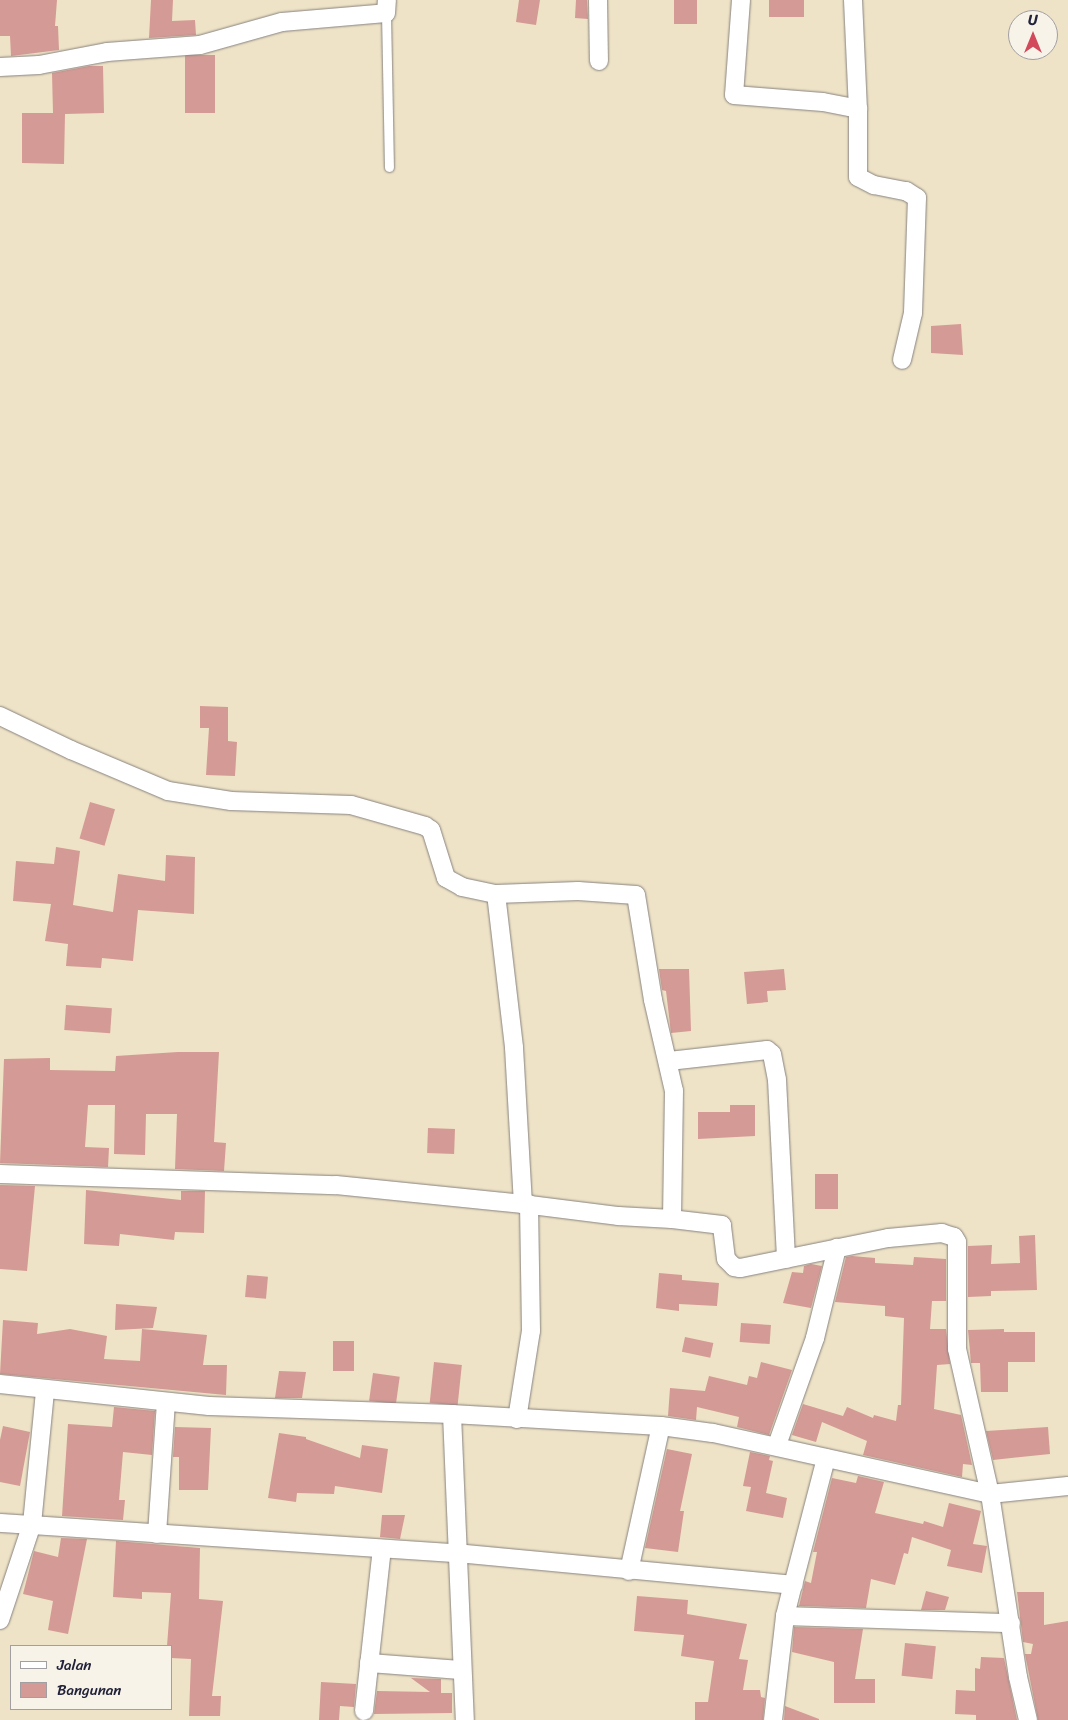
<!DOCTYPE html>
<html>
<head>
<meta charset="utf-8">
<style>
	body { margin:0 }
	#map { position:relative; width:1068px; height:1720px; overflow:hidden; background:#eee3c6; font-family:Sriracha,sans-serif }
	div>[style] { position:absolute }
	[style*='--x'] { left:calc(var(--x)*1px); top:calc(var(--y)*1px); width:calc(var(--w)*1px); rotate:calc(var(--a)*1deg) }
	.building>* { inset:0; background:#d49a95; transform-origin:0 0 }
	.roads { filter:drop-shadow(0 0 1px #888280) drop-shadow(0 0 1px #888280) }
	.lane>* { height:9px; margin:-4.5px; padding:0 4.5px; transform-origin:4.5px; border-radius:4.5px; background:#fff }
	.street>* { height:18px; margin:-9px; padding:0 9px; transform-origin:9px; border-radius:9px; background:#fff }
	span { translate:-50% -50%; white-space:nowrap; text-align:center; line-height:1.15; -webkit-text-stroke:4px #f7f3e8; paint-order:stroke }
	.legend { position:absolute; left:10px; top:1645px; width:162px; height:65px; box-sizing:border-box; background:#f7f3e8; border:1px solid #a29fa3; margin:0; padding:6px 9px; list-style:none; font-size:15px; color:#22223b }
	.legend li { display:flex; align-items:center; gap:10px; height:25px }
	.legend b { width:25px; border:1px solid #a29fa3 }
	.north { position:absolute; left:1008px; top:10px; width:50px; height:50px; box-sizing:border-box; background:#f7f3e8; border:1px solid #a29fa3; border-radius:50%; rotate:0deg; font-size:14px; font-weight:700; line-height:20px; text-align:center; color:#22223b }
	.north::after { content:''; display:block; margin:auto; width:18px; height:22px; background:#d1495b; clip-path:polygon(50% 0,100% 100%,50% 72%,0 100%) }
</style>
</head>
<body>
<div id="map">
	<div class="building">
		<div style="clip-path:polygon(0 0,57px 0,55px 26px,58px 26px,59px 50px,11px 56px,10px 36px,0 36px)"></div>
		<div style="clip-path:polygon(151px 0,173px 0,172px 21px,195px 20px,196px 35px,149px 38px)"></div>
		<div style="clip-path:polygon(519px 0,540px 0,536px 25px,516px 22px)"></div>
		<div style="clip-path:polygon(576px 0,587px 0,588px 19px,575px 18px)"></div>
		<div style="left:674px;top:0;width:23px;height:24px"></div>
		<div style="left:769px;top:0;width:35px;height:17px"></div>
		<div style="left:215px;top:55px;width:58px;height:30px;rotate:90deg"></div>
		<div style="clip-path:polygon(89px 66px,103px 66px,104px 113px,65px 114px,64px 164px,22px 163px,22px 113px,53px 113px,52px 73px)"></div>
		<div style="clip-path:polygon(961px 324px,963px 355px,931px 353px,931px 326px)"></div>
		<div style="clip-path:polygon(200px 706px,228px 707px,228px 741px,237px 742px,235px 776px,206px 775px,209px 728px,200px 728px)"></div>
		<div style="left:90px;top:802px;width:26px;height:38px;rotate:16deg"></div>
		<div style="clip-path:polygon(56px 847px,80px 851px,73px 905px,113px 912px,118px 874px,165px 881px,166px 855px,195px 857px,194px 914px,138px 910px,133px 961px,102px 958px,101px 968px,66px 966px,68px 944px,45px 941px,51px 904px,13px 901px,16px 861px,54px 864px)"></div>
		<div style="clip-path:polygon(659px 969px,689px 969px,691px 1031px,671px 1033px,666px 991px,662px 990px)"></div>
		<div style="clip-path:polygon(784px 969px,786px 990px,767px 991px,768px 1002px,747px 1004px,744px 972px)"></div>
		<div style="left:66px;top:1005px;width:46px;height:25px;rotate:4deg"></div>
		<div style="clip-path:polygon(178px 1052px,219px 1052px,214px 1142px,226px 1143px,224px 1171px,175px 1169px,177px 1114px,146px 1114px,145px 1155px,114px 1154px,115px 1105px,88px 1105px,85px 1147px,109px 1148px,108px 1167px,0 1163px,4px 1059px,50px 1058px,50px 1070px,115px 1071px,116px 1056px)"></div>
		<div style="clip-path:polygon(730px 1105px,755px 1105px,755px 1136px,698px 1139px,698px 1112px,730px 1112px)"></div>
		<div style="left:428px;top:1128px;width:27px;height:25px;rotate:2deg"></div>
		<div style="left:815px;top:1174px;width:23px;height:35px"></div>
		<div style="clip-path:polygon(0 1185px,35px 1186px,27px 1271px,0 1269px)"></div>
		<div style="clip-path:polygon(86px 1190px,181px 1200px,181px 1191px,205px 1191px,204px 1233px,175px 1232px,174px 1240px,120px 1234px,119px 1246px,84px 1244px)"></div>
		<div style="clip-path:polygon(1035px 1235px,1037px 1290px,991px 1291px,991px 1296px,968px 1297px,968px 1246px,992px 1245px,991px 1264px,1020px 1263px,1019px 1236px)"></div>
		<div style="clip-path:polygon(852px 1256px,875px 1258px,875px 1263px,913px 1265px,914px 1257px,946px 1259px,946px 1301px,932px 1301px,930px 1329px,946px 1329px,950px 1364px,937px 1365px,934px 1409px,961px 1415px,972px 1465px,963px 1464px,962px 1477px,863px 1455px,867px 1441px,822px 1422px,816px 1442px,792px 1435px,803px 1404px,843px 1416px,847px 1407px,873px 1418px,874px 1415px,896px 1421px,898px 1405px,901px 1405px,904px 1318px,885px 1316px,885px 1306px,835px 1302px,846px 1257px)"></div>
		<div style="clip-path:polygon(811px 1264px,822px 1266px,811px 1308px,783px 1303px,792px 1272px,803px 1273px,804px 1266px)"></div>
		<div style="clip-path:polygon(659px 1273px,682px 1275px,682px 1280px,719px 1283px,717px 1306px,679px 1304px,679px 1311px,656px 1308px)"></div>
		<div style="left:247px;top:1275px;width:21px;height:22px;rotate:5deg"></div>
		<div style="clip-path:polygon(116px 1304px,157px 1307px,153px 1328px,115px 1330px)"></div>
		<div style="clip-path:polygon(3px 1320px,38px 1323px,37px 1334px,70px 1329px,107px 1336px,104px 1359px,140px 1361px,142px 1329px,207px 1335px,203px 1365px,227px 1365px,226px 1395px,0 1374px)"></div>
		<div style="left:741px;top:1323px;width:30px;height:19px;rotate:4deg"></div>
		<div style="clip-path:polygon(1004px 1329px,1004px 1332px,1035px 1332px,1035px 1362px,1008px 1362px,1008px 1392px,981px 1392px,980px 1363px,971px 1363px,968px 1330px)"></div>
		<div style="left:685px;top:1337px;width:29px;height:15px;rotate:12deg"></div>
		<div style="left:333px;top:1341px;width:21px;height:30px"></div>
		<div style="left:434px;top:1362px;width:28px;height:41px;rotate:6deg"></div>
		<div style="clip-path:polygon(761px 1362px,792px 1370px,769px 1435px,737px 1427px,739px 1417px,697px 1407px,696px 1420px,668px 1416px,670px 1388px,705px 1391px,709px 1376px,747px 1385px,749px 1376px,757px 1378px)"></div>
		<div style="clip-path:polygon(279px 1371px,306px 1372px,302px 1398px,275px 1398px)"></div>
		<div style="left:373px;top:1373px;width:27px;height:28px;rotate:8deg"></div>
		<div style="clip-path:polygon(114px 1407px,155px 1411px,152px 1455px,123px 1452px,119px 1500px,125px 1500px,123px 1520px,62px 1516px,68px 1424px,112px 1427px)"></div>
		<div style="clip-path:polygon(3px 1426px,30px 1432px,20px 1486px,0 1482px,0 1440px)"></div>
		<div style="clip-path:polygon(175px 1427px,211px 1428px,208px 1490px,179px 1490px,179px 1457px,173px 1457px)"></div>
		<div style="clip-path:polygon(1048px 1427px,1050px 1454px,993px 1460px,986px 1431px)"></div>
		<div style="clip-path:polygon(279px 1433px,306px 1437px,306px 1439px,360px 1458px,362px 1445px,388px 1449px,382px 1493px,335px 1486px,334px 1494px,297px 1493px,296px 1502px,268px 1498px)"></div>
		<div style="clip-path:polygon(667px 1449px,692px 1454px,680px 1511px,684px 1511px,678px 1552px,645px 1548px)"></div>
		<div style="clip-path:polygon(750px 1452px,770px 1456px,769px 1460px,773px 1461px,766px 1493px,787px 1498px,783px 1518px,746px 1511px,751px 1487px,743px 1486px)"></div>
		<div style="clip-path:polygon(858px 1476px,884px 1482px,875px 1513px,923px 1524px,924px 1521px,943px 1527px,949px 1503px,981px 1511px,973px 1544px,987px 1546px,982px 1573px,947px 1566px,951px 1550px,912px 1537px,908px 1554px,904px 1553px,895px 1585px,871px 1579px,866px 1608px,799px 1606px,805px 1581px,811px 1583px,817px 1552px,813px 1552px,832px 1478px,856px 1483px)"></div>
		<div style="clip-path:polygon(382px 1515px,405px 1515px,400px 1539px,380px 1537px)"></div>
		<div style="clip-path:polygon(61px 1538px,87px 1539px,68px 1634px,48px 1630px,53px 1601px,23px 1594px,34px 1551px,58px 1557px)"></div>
		<div style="clip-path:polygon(116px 1541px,200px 1548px,199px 1599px,223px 1601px,212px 1696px,221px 1696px,220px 1716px,189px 1716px,191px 1659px,171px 1658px,171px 1646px,167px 1646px,171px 1593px,142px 1592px,142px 1599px,113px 1597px)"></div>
		<div style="clip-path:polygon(926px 1591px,949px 1597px,945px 1610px,921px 1610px)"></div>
		<div style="clip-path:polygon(1017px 1592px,1044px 1592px,1044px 1625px,1068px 1621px,1068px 1720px,1038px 1720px,1025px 1654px,1031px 1654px,1033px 1644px,1023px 1642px)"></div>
		<div style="clip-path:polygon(637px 1596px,688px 1600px,687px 1614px,747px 1624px,739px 1659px,748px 1660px,743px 1690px,760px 1690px,761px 1697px,765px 1698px,763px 1720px,695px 1720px,695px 1702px,708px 1702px,714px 1661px,681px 1656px,684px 1635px,634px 1631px)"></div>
		<div style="clip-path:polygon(794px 1627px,863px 1629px,855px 1679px,875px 1679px,875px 1703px,834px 1703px,834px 1662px,792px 1652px)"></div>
		<div style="left:905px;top:1643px;width:31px;height:33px;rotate:6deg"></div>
		<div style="clip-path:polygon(981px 1657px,1004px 1658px,1017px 1720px,976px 1720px,976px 1715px,955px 1714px,956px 1690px,975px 1691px,975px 1668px,980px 1669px)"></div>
		<div style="clip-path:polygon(411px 1678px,441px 1679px,441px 1693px,452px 1693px,452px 1713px,374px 1714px,377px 1691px,430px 1692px)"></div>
		<div style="clip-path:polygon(321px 1682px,356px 1684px,354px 1707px,340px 1706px,339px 1720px,319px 1720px)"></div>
		<div style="clip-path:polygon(785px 1706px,819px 1719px,819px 1720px,784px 1720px)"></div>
	</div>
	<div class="roads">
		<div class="lane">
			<div style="--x:386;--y:13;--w:154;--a:88.9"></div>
		</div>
		<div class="street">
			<div style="--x:598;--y:0;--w:61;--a:89.1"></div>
			<div style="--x:741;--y:0;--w:95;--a:94.2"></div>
			<div style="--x:734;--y:95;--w:89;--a:4.5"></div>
			<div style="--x:823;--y:102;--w:36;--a:11"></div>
			<div style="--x:858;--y:109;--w:68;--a:90"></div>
			<div style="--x:858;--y:177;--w:18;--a:27"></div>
			<div style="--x:874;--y:185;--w:33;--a:11"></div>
			<div style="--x:906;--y:191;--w:13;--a:32"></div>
			<div style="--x:917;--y:198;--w:115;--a:92"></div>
			<div style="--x:913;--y:313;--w:48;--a:103.2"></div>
			<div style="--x:853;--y:0;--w:109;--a:87.4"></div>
			<div style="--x:0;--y:67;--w:39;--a:-3"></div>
			<div style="--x:39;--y:65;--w:69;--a:-10.8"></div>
			<div style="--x:107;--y:52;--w:93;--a:-4.3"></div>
			<div style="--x:200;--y:45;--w:85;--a:-15.7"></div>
			<div style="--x:282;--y:22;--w:104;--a:-4.9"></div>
			<div style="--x:386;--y:13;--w:13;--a:-86"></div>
			<div style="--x:0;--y:716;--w:79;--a:25.6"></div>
			<div style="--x:71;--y:750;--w:105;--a:22.9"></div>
			<div style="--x:168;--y:791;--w:64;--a:9"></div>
			<div style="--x:231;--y:801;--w:120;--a:1.9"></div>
			<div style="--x:351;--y:805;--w:77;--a:15.8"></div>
			<div style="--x:425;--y:826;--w:7;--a:34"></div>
			<div style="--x:431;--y:830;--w:50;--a:72.6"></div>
			<div style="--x:446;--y:878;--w:18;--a:29"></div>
			<div style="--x:462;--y:887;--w:35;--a:12"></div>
			<div style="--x:496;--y:894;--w:82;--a:-2.1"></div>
			<div style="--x:578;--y:891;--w:58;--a:3.9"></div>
			<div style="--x:636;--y:895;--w:106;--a:80.8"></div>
			<div style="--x:653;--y:1000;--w:93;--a:77"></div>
			<div style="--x:674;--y:1091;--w:128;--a:90.9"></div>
			<div style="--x:672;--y:1219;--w:54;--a:-176.8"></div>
			<div style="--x:618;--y:1216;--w:96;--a:-172.8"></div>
			<div style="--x:669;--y:1061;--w:99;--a:-6.4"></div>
			<div style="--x:767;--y:1050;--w:6;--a:39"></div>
			<div style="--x:772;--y:1054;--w:26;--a:79"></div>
			<div style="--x:777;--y:1080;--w:179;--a:87.1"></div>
			<div style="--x:0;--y:1174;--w:336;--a:1.9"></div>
			<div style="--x:336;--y:1185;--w:188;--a:5.8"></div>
			<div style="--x:523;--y:1204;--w:157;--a:-93.3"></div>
			<div style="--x:514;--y:1047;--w:154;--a:-96.7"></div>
			<div style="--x:0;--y:1384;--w:210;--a:6"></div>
			<div style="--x:209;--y:1406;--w:243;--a:1.9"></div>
			<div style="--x:452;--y:1414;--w:306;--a:87.6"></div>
			<div style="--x:452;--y:1414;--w:209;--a:3.3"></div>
			<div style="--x:661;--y:1426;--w:52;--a:7.7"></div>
			<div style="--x:713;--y:1433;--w:284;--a:12.4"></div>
			<div style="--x:990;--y:1494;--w:149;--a:-102.8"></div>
			<div style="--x:957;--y:1349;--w:107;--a:-90"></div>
			<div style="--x:957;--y:1242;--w:6;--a:-121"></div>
			<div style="--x:954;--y:1237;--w:13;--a:-162"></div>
			<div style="--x:942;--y:1233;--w:54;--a:174.7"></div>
			<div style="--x:888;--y:1238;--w:151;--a:168.5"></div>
			<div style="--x:740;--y:1268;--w:6;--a:-171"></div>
			<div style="--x:734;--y:1267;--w:11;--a:-135"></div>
			<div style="--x:726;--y:1259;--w:34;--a:-97"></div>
			<div style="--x:722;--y:1225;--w:50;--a:-173.2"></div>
			<div style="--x:517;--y:1419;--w:89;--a:-81"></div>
			<div style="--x:531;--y:1331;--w:127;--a:-90.9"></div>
			<div style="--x:777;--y:1445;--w:114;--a:-70.4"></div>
			<div style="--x:815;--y:1338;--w:93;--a:-76.3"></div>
			<div style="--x:0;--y:1523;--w:457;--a:3.8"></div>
			<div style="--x:456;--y:1553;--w:339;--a:5.4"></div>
			<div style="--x:793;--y:1585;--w:131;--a:-75.4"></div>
			<div style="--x:157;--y:1534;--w:132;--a:-86.1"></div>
			<div style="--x:629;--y:1571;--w:148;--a:-77.6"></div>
			<div style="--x:785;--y:1616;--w:226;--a:1.8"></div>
			<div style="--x:0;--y:1620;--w:101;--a:-71.6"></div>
			<div style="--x:32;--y:1524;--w:133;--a:-84.4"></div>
			<div style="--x:369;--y:1663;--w:92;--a:4.4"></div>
			<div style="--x:364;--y:1711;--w:163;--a:-83.7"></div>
			<div style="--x:773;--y:1720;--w:105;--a:-83.4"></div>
			<div style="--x:785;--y:1616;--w:32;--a:-76"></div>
			<div style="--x:1028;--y:1720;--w:44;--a:-103.1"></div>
			<div style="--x:1018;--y:1677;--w:185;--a:-98.7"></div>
			<div style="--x:990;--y:1494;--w:78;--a:-5.9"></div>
		</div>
	</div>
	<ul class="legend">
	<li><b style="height:6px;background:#fff"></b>Jalan</li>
	<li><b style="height:14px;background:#d49a95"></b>Bangunan</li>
	</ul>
	<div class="north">U</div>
</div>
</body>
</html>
